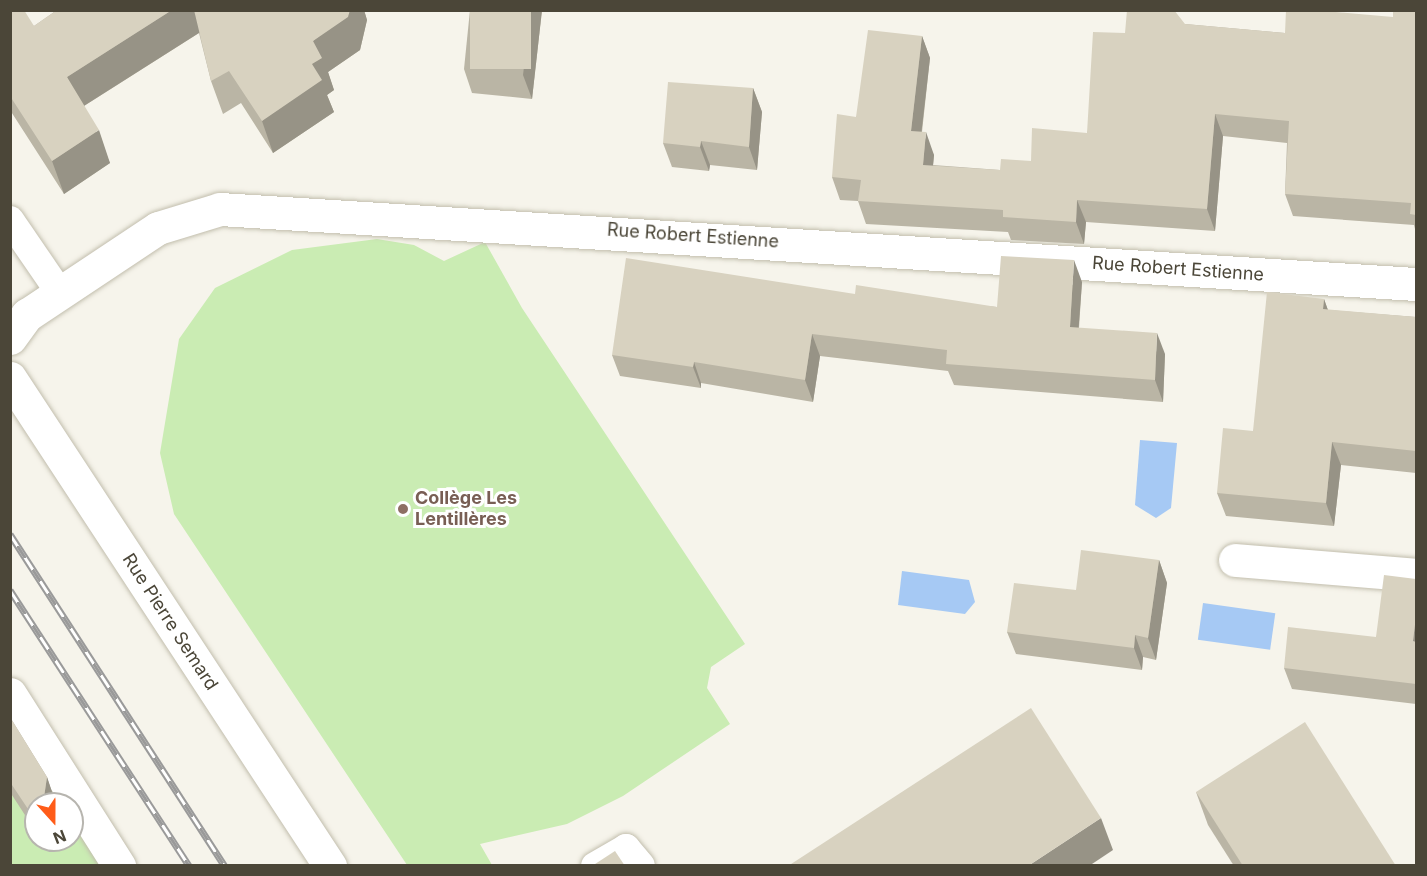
<!DOCTYPE html>
<html>
<head>
<meta charset="utf-8">
<style>
	body { margin:0 }
	#map { position:relative; width:1427px; height:876px; overflow:hidden; background:#f6f4eb; font-family:Inter,sans-serif }
	div>[style] { position:absolute }
	[style*='--x'] { left:calc(var(--x)*1px); top:calc(var(--y)*1px); width:calc(var(--w)*1px); rotate:calc(var(--a)*1deg) }
	.green>* { inset:0; background:#caecb3 }
	.water>* { inset:0; background:#a6c9f4; transform-origin:0 0 }
	.roads { filter:drop-shadow(0 0 2px #c2bead) drop-shadow(0 0 2px #c2bead) }
	.service>* { height:28px; margin:-14px; padding:0 14px; transform-origin:14px; border-radius:14px; background:#fff }
	.minor>* { height:33px; margin:-16.5px; padding:0 16.5px; transform-origin:16.5px; border-radius:16.5px; background:#fff }
	.rail>* { height:7px; margin-top:-3.5px; transform-origin:0; background:repeating-linear-gradient(90deg,#fff 0 14px,#9a9a9a 0 28px); box-sizing:border-box; border-block:2px solid #9a9a9a }
	.wall>* { inset:0; background:#bab5a5 }
	.shaded-wall>* { inset:0; background:#979386 }
	.building>* { inset:0; background:#d8d2c0; transform-origin:0 0 }
	.dots>* { width:16px; height:16px; translate:-50% -50%; box-sizing:border-box; border:3px solid #fff; border-radius:50% }
	span { translate:-50% -50%; white-space:nowrap; text-align:center; line-height:1.15; -webkit-text-stroke:6px #fff; paint-order:stroke }
	.street-label { font-size:18px; color:#4b4638 }
	.education-label { font-size:18px; color:#785e54; font-weight:700 }
	.left { translate:0 -50%; text-align:left }
	.frame { position:absolute; inset:0; border:12px solid #4b4638; pointer-events:none }
	.north { position:absolute; left:24px; top:792px; width:60px; height:60px; box-sizing:border-box; background:#fff; border:2px solid #b7b5af; border-radius:50%; rotate:159deg; font-size:16px; font-weight:700; line-height:24px; text-align:center; color:#4b4638 }
	.north::after { content:''; display:block; margin:auto; width:21px; height:27px; background:#ff5c19; clip-path:polygon(50% 0,100% 100%,50% 72%,0 100%) }
</style>
</head>
<body>
<div id="map">
	<div class="green">
		<div style="clip-path:polygon(377px 239px,414px 245px,444px 261px,485px 242px,522px 308px,745px 644px,711px 667px,707px 688px,730px 724px,623px 796px,567px 824px,480px 844px,492px 865px,407px 865px,174px 514px,160px 453px,179px 339px,215px 288px,292px 250px)"></div>
		<div style="clip-path:polygon(10px 720px,64px 804px,36px 804px,36px 840px,72px 840px,72px 816px,104px 865px,11px 865px)"></div>
	</div>
	<div class="water">
		<div style="clip-path:polygon(1140px 440px,1177px 443px,1171px 508px,1156px 518px,1135px 505px)"></div>
		<div style="clip-path:polygon(902px 571px,969px 580px,975px 602px,965px 614px,898px 605px)"></div>
		<div style="left:1203px;top:603px;width:73px;height:37px;rotate:8deg"></div>
	</div>
	<div class="roads">
		<div class="service">
			<div style="--x:10;--y:220;--w:88;--a:55.6"></div>
			<div style="--x:595;--y:866;--w:36;--a:-30"></div>
			<div style="--x:626;--y:848;--w:23;--a:50"></div>
		</div>
		<div class="minor">
			<div style="--x:10;--y:338;--w:29;--a:-54"></div>
			<div style="--x:27;--y:315;--w:157;--a:-33.6"></div>
			<div style="--x:158;--y:228;--w:65;--a:-17"></div>
			<div style="--x:220;--y:209;--w:1198;--a:3.59"></div>
			<div style="--x:10;--y:378;--w:584;--a:56.75"></div>
			<div style="--x:1235;--y:560;--w:182;--a:4.7"></div>
			<div style="--x:10;--y:694;--w:204;--a:57.6"></div>
		</div>
	</div>
	<div class="rail">
		<div style="--x:10;--y:534;--w:396;--a:57.1"></div>
		<div style="--x:10;--y:590;--w:329;--a:57"></div>
	</div>
	<div class="wall">
		<div style="clip-path:polygon(10px 10px,34px 26px,57px 10px,364px 10px,367px 20px,360px 50px,328px 72px,334px 90px,327px 95px,334px 112px,273px 153px,241px 103px,223px 114px,211px 81px,199px 33px,84px 106px,110px 163px,64px 194px,10px 110px)"></div>
		<div style="clip-path:polygon(470px 10px,542px 10px,532px 99px,472px 93px,464px 69px)"></div>
		<div style="clip-path:polygon(1416px 10px,1416px 233px,1414px 225px,1293px 216px,1285px 194px,1287px 143px,1223px 136px,1215px 231px,1086px 222px,1084px 244px,1011px 240px,1008px 232px,866px 224px,858px 201px,840px 200px,832px 177px,856px 117px,922px 36px,930px 58px,922px 132px,934px 155px,933px 165px,1000px 170px,1031px 161px,1087px 133px,1125px 33px,1185px 24px,1285px 33px,1393px 17px)"></div>
		<div style="clip-path:polygon(753px 88px,762px 112px,757px 170px,710px 165px,709px 171px,672px 167px,663px 143px)"></div>
		<div style="clip-path:polygon(1082px 282px,1079px 328px,1165px 354px,1163px 402px,954px 385px,948px 371px,820px 356px,813px 402px,701px 383px,701px 388px,620px 376px,612px 355px,855px 294px,997px 307px)"></div>
		<div style="clip-path:polygon(1324px 299px,1328px 310px,1416px 317px,1416px 473px,1341px 465px,1334px 526px,1226px 516px,1217px 493px,1253px 431px)"></div>
		<div style="clip-path:polygon(1159px 560px,1167px 583px,1156px 660px,1143px 657px,1142px 670px,1016px 654px,1007px 632px,1076px 590px)"></div>
		<div style="clip-path:polygon(1416px 579px,1416px 704px,1292px 689px,1284px 668px,1376px 637px)"></div>
		<div style="clip-path:polygon(10px 717px,47px 777px,55px 801px,36px 804px,36px 832px,10px 792px)"></div>
		<div style="clip-path:polygon(1196px 792px,1396px 866px,1234px 866px,1208px 825px)"></div>
		<div style="clip-path:polygon(41px 840px,50px 840px,49px 851px)"></div>
	</div>
	<div class="shaded-wall">
		<div style="clip-path:polygon(172px 10px,195px 10px,202px 31px,79px 109px,67px 77px)"></div>
		<div style="clip-path:polygon(350px 10px,364px 10px,367px 20px,360px 50px,328px 72px,334px 90px,327px 95px,334px 112px,273px 153px,262px 121px,312px 64px,313px 41px)"></div>
		<div style="clip-path:polygon(531px 10px,542px 10px,532px 99px,523px 75px)"></div>
		<div style="clip-path:polygon(922px 36px,930px 58px,919px 153px,911px 131px)"></div>
		<div style="clip-path:polygon(753px 88px,762px 112px,757px 170px,749px 147px)"></div>
		<div style="clip-path:polygon(1215px 114px,1223px 136px,1215px 231px,1207px 209px)"></div>
		<div style="clip-path:polygon(99px 130px,110px 163px,64px 194px,52px 161px)"></div>
		<div style="clip-path:polygon(926px 132px,934px 155px,931px 187px,923px 165px)"></div>
		<div style="clip-path:polygon(701px 141px,710px 165px,709px 171px,700px 147px)"></div>
		<div style="clip-path:polygon(1077px 200px,1086px 222px,1084px 244px,1076px 222px)"></div>
		<div style="clip-path:polygon(1074px 260px,1082px 282px,1077px 349px,1070px 327px)"></div>
		<div style="clip-path:polygon(1324px 299px,1332px 322px,1323px 309px)"></div>
		<div style="clip-path:polygon(1157px 333px,1165px 354px,1163px 402px,1155px 380px)"></div>
		<div style="clip-path:polygon(812px 334px,820px 356px,813px 402px,805px 380px)"></div>
		<div style="clip-path:polygon(694px 362px,701px 383px,701px 388px,693px 367px)"></div>
		<div style="clip-path:polygon(1332px 442px,1341px 465px,1334px 526px,1326px 503px)"></div>
		<div style="clip-path:polygon(1159px 560px,1167px 583px,1156px 660px,1148px 638px)"></div>
		<div style="clip-path:polygon(1416px 616px,1416px 650px,1413px 641px)"></div>
		<div style="clip-path:polygon(1135px 635px,1143px 657px,1142px 670px,1134px 648px)"></div>
		<div style="clip-path:polygon(47px 777px,55px 801px,55px 804px,43px 804px)"></div>
		<div style="clip-path:polygon(1101px 818px,1113px 850px,1089px 866px,1028px 866px)"></div>
		<div style="clip-path:polygon(45px 840px,50px 840px,49px 851px)"></div>
	</div>
	<div class="building">
		<div style="clip-path:polygon(10px 10px,24px 10px,34px 26px,57px 10px,172px 10px,67px 77px,99px 130px,52px 161px,10px 96px)"></div>
		<div style="clip-path:polygon(194px 10px,350px 10px,348px 17px,313px 41px,322px 58px,312px 64px,322px 80px,262px 121px,229px 71px,211px 81px)"></div>
		<div style="left:470px;top:10px;width:61px;height:59px"></div>
		<div style="clip-path:polygon(1127px 10px,1174px 10px,1185px 24px,1285px 33px,1286px 10px,1314px 10px,1393px 17px,1393px 10px,1416px 10px,1416px 215px,1410px 214px,1411px 203px,1285px 194px,1289px 121px,1215px 114px,1207px 209px,1077px 200px,1076px 222px,1003px 217px,1003px 210px,858px 201px,861px 180px,832px 177px,837px 114px,856px 117px,868px 30px,922px 36px,911px 131px,926px 132px,923px 165px,1000px 170px,1001px 159px,1031px 161px,1032px 128px,1087px 133px,1093px 32px,1125px 33px)"></div>
		<div style="clip-path:polygon(668px 82px,753px 88px,749px 147px,701px 141px,700px 147px,663px 143px)"></div>
		<div style="clip-path:polygon(1001px 256px,1074px 260px,1070px 327px,1157px 333px,1155px 380px,946px 364px,947px 350px,812px 334px,805px 380px,694px 362px,693px 367px,612px 355px,626px 258px,855px 294px,856px 285px,997px 307px)"></div>
		<div style="clip-path:polygon(1267px 292px,1324px 299px,1323px 309px,1416px 317px,1416px 451px,1332px 442px,1326px 503px,1217px 493px,1223px 428px,1253px 431px)"></div>
		<div style="clip-path:polygon(1081px 550px,1159px 560px,1148px 638px,1135px 635px,1134px 648px,1007px 632px,1014px 583px,1076px 590px)"></div>
		<div style="clip-path:polygon(1384px 575px,1416px 579px,1416px 616px,1413px 641px,1416px 642px,1416px 684px,1284px 668px,1288px 627px,1376px 637px)"></div>
		<div style="clip-path:polygon(1031px 708px,1101px 818px,1028px 866px,788px 866px)"></div>
		<div style="clip-path:polygon(10px 717px,47px 777px,43px 804px,36px 804px,36px 821px,10px 782px)"></div>
		<div style="clip-path:polygon(1305px 722px,1396px 866px,1243px 866px,1196px 792px)"></div>
		<div style="clip-path:polygon(615px 851px,625px 866px,592px 866px)"></div>
	</div>
	<div class="dots">
		<div style="left:403px;top:509px;background:#8d6e63"></div>
	</div>
	<div class="street-label">
		<span style="left:693px;top:236px;rotate:4deg">Rue Robert Estienne</span>
		<span style="left:1178px;top:269px;rotate:4deg">Rue Robert Estienne</span>
		<span style="left:170px;top:622px;rotate:57deg">Rue Pierre Semard</span>
	</div>
	<div class="education-label">
		<span class="left" style="left:415px;top:509px">Collège Les<br>Lentillères</span>
	</div>
	<div class="frame"></div>
	<div class="north">N</div>
</div>
</body>
</html>
